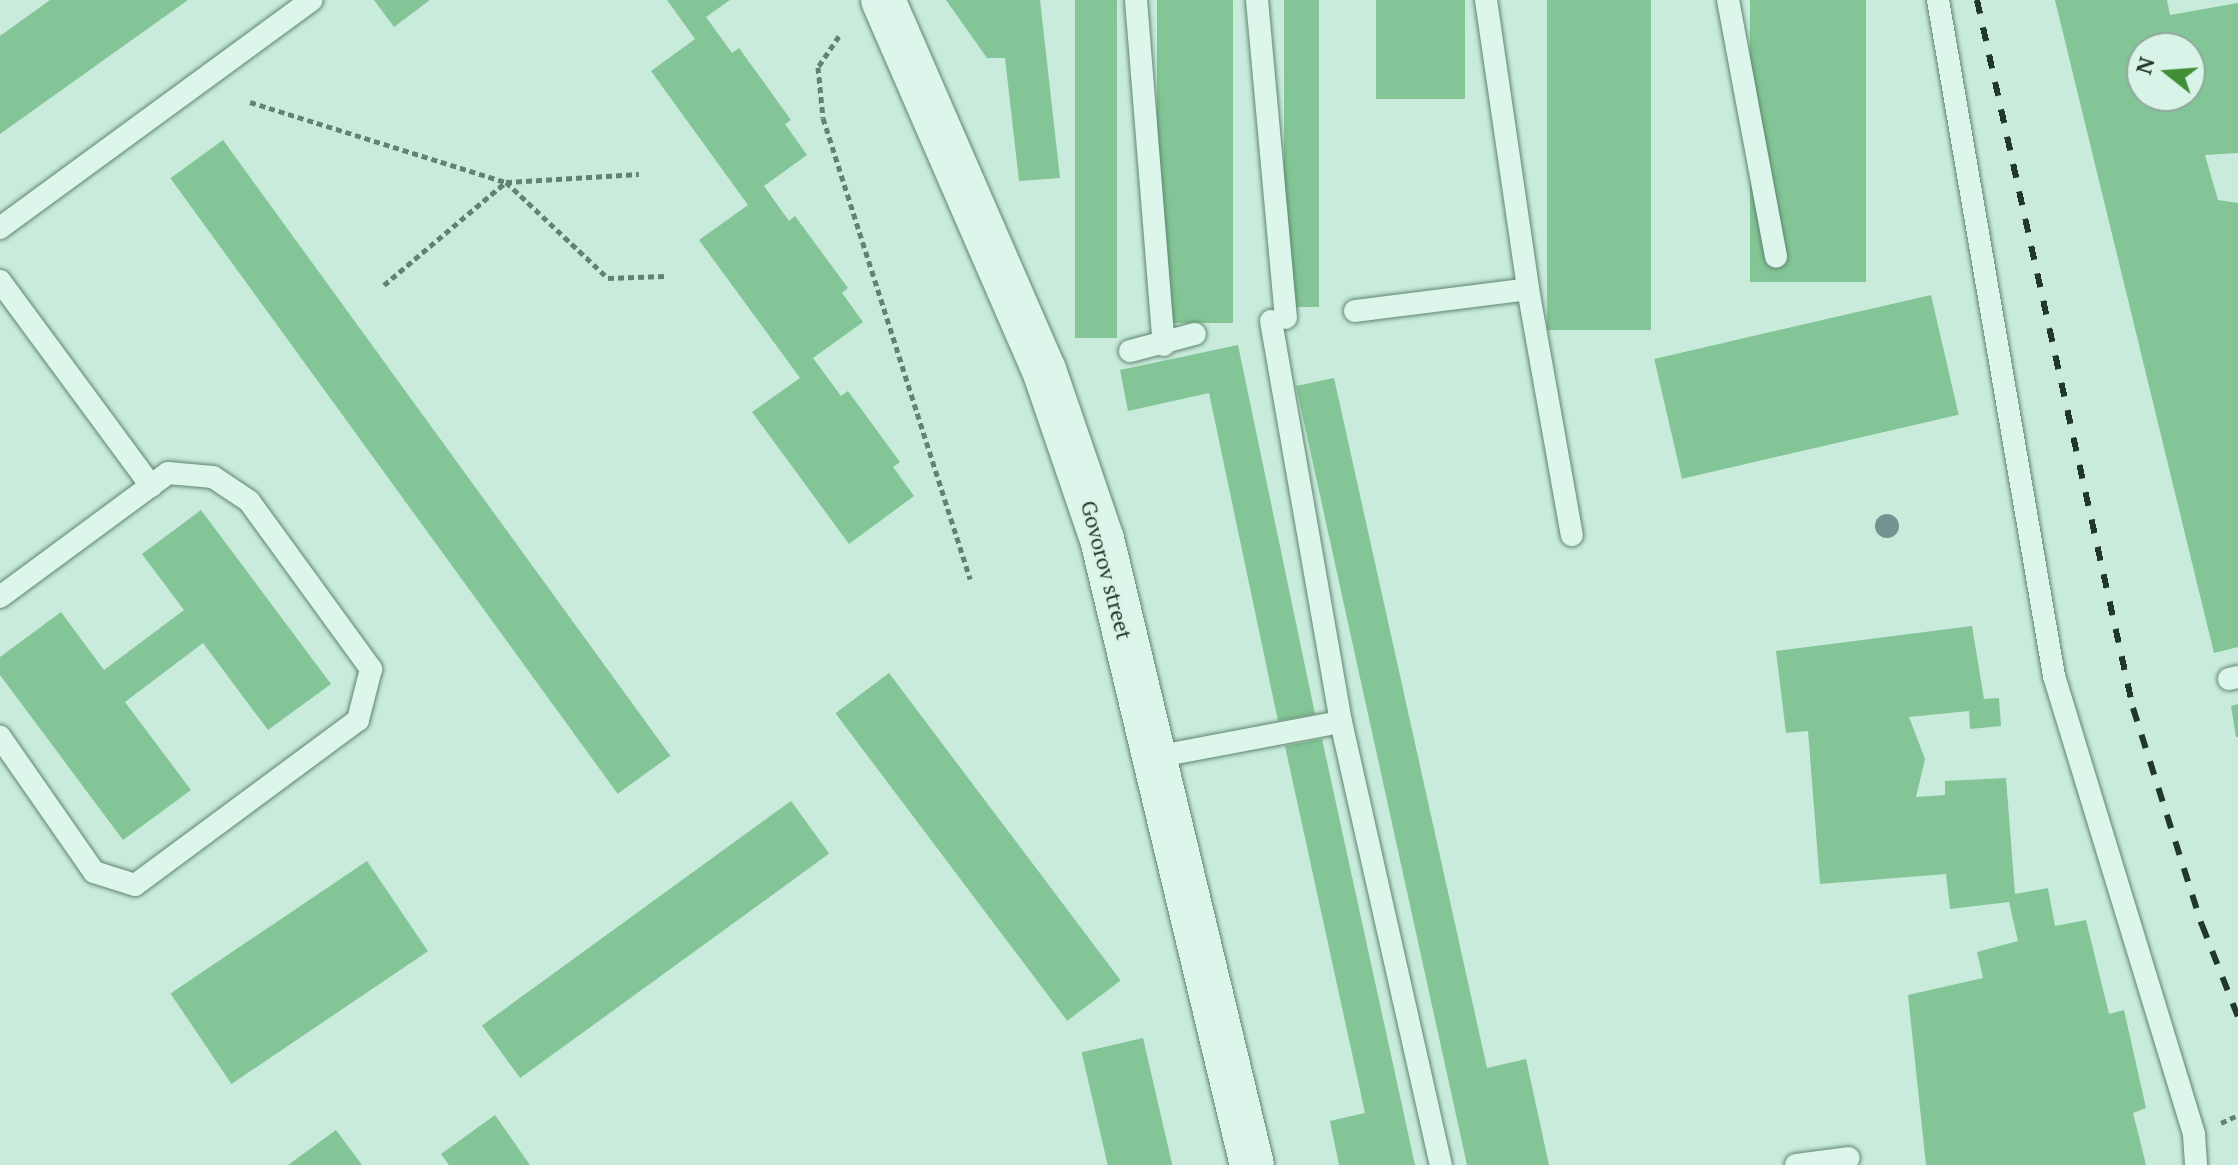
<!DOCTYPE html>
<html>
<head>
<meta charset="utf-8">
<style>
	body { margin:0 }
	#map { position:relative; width:2238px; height:1165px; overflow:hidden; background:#c9ebdc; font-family:"PT Serif",serif }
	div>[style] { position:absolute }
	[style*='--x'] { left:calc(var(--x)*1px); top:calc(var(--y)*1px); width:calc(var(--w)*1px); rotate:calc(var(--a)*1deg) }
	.building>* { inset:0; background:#83c596; transform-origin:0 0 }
	.path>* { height:5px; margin-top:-2.5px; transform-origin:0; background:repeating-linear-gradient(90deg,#5f856f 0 6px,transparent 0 10px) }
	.roads { filter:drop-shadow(0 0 2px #5f856f) drop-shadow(0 0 2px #5f856f) }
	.service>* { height:22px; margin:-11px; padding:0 11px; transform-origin:11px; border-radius:11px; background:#dcf6eb }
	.tertiary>* { height:44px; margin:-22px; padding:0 22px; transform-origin:22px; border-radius:22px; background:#dcf6eb }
	.rail>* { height:6px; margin-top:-3px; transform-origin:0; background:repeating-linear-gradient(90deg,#213729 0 14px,transparent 0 28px) }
	.trees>* { width:24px; height:24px; margin:-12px; border-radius:50%; background:#729490 }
	span { translate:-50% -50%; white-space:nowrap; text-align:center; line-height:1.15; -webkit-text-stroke:6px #d8f3e8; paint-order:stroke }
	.street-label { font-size:22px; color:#213729 }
	.north { position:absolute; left:2126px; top:32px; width:80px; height:80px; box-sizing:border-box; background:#d8f3e8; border:2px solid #8fa89c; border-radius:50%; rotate:287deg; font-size:22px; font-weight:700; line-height:32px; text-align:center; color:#213729 }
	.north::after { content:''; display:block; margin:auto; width:28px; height:36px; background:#418f35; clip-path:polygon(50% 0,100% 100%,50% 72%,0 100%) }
</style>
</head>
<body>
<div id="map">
	<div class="building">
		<div style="clip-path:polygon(50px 0,188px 0,0 134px,0 36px)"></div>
		<div style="clip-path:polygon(374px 0,430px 0,394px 27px)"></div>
		<div style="clip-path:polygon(667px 0,730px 0,706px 17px,732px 53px,739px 48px,791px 120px,785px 124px,807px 155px,764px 186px,789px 221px,795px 216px,848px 288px,842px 293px,863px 322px,813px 358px,841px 396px,848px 391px,900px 462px,893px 467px,914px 496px,849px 544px,752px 412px,800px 378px,699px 240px,748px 205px,651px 71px,695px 39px)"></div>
		<div style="clip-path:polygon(946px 0,1040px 0,1060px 178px,1019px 181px,1005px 58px,987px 58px)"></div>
		<div style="left:1075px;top:0;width:42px;height:338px"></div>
		<div style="left:1157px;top:0;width:76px;height:323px"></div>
		<div style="left:1284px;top:0;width:35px;height:307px"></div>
		<div style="left:1376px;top:0;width:89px;height:99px"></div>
		<div style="left:1547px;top:0;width:104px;height:330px"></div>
		<div style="left:1750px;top:0;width:116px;height:282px"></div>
		<div style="clip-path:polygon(evenodd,2055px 0,2167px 0,2170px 15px,2238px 3px,2238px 153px,2205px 155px,2218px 200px,2238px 203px,2238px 647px,2214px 653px,2055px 0,2142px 48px,2190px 48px,2190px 96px,2142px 96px,2142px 48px)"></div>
		<div style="left:223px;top:140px;width:761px;height:65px;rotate:54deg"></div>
		<div style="left:1931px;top:295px;width:123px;height:284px;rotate:77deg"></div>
		<div style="clip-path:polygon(1238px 345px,1315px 714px,1278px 721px,1209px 393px,1128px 411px,1120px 370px)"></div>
		<div style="clip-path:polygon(1334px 378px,1487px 1068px,1526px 1059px,1549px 1165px,1467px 1165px,1296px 386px)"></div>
		<div style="clip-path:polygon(201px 510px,331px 684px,268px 730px,203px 643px,125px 702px,191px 790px,123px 840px,0 675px,0 657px,61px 612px,104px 670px,184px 610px,142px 554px)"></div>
		<div style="clip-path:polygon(1972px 626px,1984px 699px,1999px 698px,2001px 726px,1970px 729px,1969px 711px,1909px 717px,1925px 759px,1916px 797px,1945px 795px,1945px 781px,2006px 778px,2015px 894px,2048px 888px,2055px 926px,2086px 920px,2109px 1014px,2124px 1010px,2146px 1108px,2133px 1113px,2146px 1165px,1926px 1165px,1908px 995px,1983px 978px,1977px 952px,2018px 941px,2009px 902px,1950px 909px,1946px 874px,1820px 884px,1808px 731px,1786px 733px,1776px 651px)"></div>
		<div style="left:889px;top:673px;width:385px;height:67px;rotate:53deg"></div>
		<div style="clip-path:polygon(2238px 704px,2238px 737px,2236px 737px,2231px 706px)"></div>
		<div style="clip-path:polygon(1322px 739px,1415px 1165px,1339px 1165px,1330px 1121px,1365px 1113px,1285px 746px)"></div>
		<div style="left:791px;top:801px;width:65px;height:382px;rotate:54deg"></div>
		<div style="left:367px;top:861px;width:109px;height:237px;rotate:56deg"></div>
		<div style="left:1143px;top:1038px;width:130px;height:63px;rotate:77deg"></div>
		<div style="clip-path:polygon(495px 1115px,530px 1165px,449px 1165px,441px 1154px)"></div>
		<div style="clip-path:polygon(336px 1130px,362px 1165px,288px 1165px)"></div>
	</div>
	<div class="path">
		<div style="--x:839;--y:36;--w:37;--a:124"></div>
		<div style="--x:818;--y:67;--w:51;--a:84.4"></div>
		<div style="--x:823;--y:118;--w:484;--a:72.3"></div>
		<div style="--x:250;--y:102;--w:268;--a:17.4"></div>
		<div style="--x:506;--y:182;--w:133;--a:-3.4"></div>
		<div style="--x:384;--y:285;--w:160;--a:-40.2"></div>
		<div style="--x:506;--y:182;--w:140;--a:43.3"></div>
		<div style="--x:608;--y:278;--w:57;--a:-2"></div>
		<div style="--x:2221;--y:1123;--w:19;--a:-25"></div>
	</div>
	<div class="roads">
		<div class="service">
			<div style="--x:1136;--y:0;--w:346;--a:85.4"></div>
			<div style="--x:1257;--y:0;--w:319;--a:84.8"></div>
			<div style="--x:1486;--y:0;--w:292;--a:81.7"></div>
			<div style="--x:1528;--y:289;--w:250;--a:79.9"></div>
			<div style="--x:1728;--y:0;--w:261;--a:79.4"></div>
			<div style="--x:1938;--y:0;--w:686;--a:80.26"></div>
			<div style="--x:2054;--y:676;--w:480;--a:73"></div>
			<div style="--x:2194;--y:1135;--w:30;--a:86"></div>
			<div style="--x:0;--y:228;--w:386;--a:-36.2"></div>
			<div style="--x:0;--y:281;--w:255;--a:53.6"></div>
			<div style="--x:1355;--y:311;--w:174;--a:-7.2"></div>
			<div style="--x:1271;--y:321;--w:407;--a:80.1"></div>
			<div style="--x:1341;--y:722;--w:454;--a:77.3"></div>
			<div style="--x:1130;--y:351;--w:67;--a:-14.7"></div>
			<div style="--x:0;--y:597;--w:209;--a:-36.4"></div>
			<div style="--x:168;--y:473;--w:45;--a:5.1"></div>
			<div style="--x:213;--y:477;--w:43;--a:33.7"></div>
			<div style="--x:249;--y:501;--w:208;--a:54"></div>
			<div style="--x:371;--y:669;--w:53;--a:104.3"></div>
			<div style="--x:358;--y:720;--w:277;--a:143.5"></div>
			<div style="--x:135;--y:885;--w:43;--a:-162.4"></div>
			<div style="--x:94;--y:872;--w:165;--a:-124.8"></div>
			<div style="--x:2229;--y:679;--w:9;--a:-13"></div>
			<div style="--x:1155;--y:757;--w:189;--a:-10.7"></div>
			<div style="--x:1796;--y:1165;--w:53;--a:-7.5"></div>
		</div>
		<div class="tertiary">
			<div style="--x:883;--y:0;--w:404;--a:66.5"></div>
			<div style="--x:1044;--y:370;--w:179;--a:71.1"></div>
			<div style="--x:1102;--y:539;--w:644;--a:76.53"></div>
		</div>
	</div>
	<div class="rail">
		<div style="--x:1977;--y:0;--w:725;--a:77.57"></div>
		<div style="--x:2133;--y:708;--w:228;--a:72.4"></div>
		<div style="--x:2202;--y:925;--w:99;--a:68.6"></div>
	</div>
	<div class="trees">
		<div style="left:1887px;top:526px"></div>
	</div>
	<div class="street-label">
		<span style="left:1107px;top:570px;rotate:75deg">Govorov street</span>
	</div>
	<div class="north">N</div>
</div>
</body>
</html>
